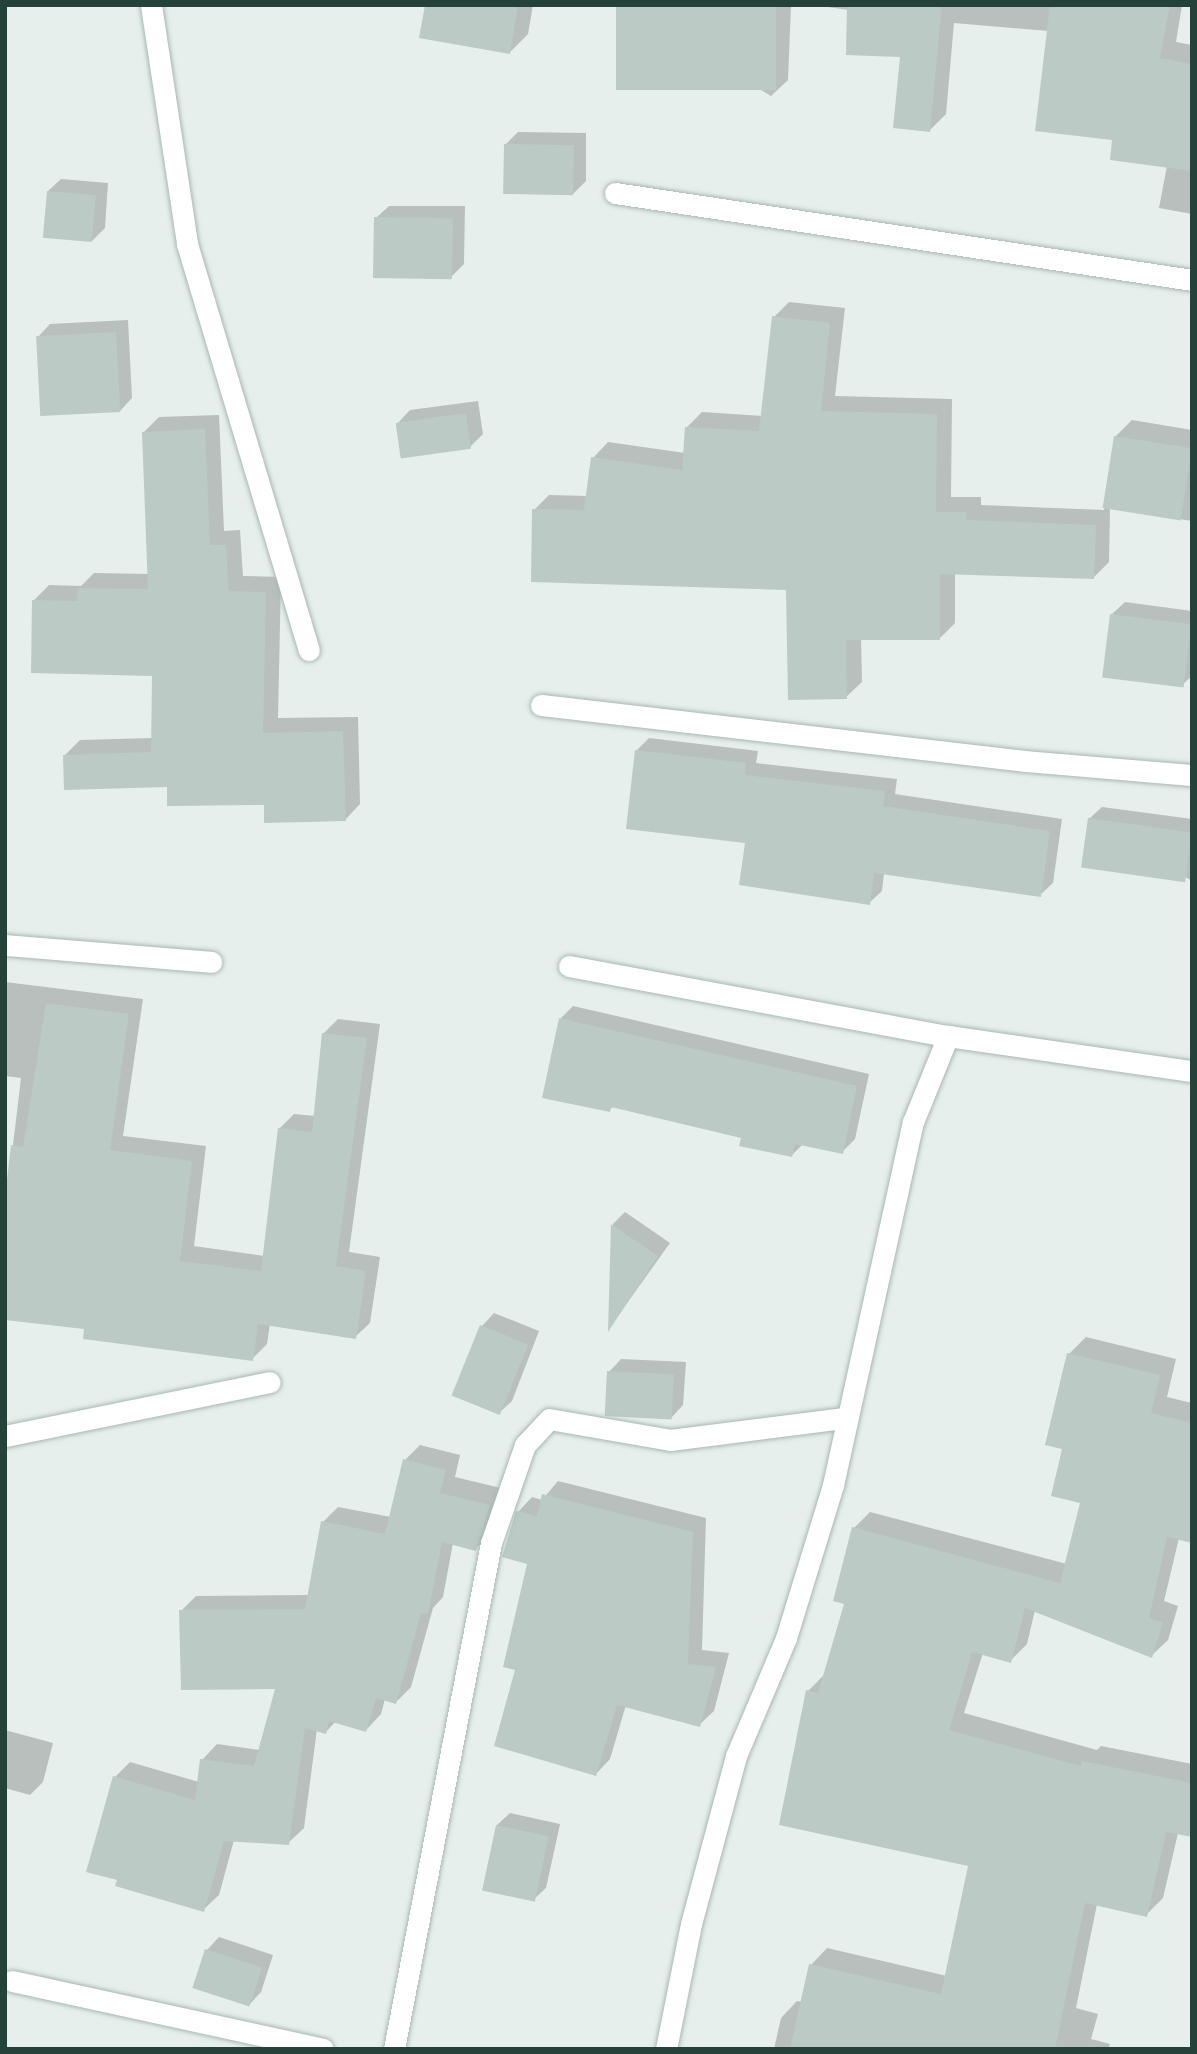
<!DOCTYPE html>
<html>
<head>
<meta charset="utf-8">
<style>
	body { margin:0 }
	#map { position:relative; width:1197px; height:2054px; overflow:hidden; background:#e6efeb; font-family:"Fira Sans Condensed",sans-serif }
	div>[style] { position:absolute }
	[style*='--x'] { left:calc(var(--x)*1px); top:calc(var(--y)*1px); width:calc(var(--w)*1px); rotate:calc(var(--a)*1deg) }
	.shadow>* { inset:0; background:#0003 }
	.building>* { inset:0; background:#bbcac4; transform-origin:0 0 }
	.roads { filter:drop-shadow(0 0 2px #a8b8b2) drop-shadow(0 0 2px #a8b8b2) }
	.minor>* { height:21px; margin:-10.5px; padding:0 10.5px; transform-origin:10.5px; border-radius:10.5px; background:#fff }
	span { translate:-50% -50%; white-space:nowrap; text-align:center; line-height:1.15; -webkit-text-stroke:5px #f7fbf9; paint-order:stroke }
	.frame { position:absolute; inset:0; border:7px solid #24423a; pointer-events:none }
</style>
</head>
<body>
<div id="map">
	<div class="shadow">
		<div style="clip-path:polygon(427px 5px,533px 5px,528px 34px,510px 52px)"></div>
		<div style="clip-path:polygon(620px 5px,791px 5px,788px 80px,771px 96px)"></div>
		<div style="clip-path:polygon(813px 5px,1182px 5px,1176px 42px,1192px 45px,1192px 214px,1159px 208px,1167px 166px,1114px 138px,1049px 31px,954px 23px,946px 114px,929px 131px,902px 55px,849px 10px)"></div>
		<div style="clip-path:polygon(518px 132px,586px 133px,586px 181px,573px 194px,505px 145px)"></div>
		<div style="clip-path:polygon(61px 179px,108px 183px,105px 228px,92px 241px,48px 191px)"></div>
		<div style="clip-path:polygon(389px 206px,465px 206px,464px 264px,452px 276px,376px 218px)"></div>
		<div style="clip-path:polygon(789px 302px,845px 308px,835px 396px,952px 399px,951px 497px,981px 497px,981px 505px,1104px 510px,1115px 437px,1132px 420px,1192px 430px,1192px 521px,1110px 508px,1109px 562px,1094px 577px,955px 572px,955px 623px,940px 638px,861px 638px,862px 682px,846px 697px,788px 588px,534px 510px,549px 495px,588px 496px,593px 458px,608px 442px,685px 453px,687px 427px,702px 412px,763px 416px,774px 317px)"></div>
		<div style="clip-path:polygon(128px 320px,132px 398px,120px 411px,38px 337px,50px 324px)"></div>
		<div style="clip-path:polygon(478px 401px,483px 434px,470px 447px,398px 423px,410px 410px)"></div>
		<div style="clip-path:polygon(219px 415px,224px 531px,240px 530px,243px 576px,281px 577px,278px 718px,358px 717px,360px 804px,345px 820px,169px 785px,65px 755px,80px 740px,153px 738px,154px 675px,34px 600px,49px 585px,81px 586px,94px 573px,150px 574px,144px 432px,159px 417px)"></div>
		<div style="clip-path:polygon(1125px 602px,1192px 611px,1192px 676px,1182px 685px,1112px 614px)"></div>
		<div style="clip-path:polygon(649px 738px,758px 751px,756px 763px,897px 779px,895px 794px,1062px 819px,1053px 883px,1040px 895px,884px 873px,882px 891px,869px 903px,747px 842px,637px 750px)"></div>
		<div style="clip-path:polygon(1102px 807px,1192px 819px,1192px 881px,1089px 819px)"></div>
		<div style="clip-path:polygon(5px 982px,143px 999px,123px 1136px,206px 1146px,194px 1246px,264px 1256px,279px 1129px,294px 1114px,315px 1116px,323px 1034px,338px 1019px,380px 1024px,349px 1252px,380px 1257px,370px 1323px,355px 1337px,270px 1324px,267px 1344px,252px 1359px,86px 1328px,5px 1212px,21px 1078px,5px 1076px)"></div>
		<div style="clip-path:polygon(573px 1006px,869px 1074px,855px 1139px,842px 1152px,803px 1144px,792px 1155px,743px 1137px,614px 1106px,609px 1110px,561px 1018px)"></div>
		<div style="clip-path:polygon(625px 1212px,670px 1243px,610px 1327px,613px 1224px)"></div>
		<div style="clip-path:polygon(494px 1313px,539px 1331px,512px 1401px,499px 1413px,482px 1326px)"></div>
		<div style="clip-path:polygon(1086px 1337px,1176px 1359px,1167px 1397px,1192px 1403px,1192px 1541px,1179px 1538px,1164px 1601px,1178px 1606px,1168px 1640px,1151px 1656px,1035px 1610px,1027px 1644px,1010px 1661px,983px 1653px,964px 1713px,1097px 1750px,1101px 1746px,1192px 1764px,1192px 1836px,1178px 1833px,1163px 1898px,1146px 1915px,1097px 1904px,1076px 2008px,1098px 2014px,1091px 2039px,1110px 2044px,1108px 2049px,774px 2049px,781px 2018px,797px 2001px,802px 2002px,811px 1965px,827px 1948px,947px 1976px,970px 1865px,808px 1691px,825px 1674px,846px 1603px,854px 1528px,870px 1512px,1067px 1564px,1082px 1502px,1065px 1448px,1069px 1354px)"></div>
		<div style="clip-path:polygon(621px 1359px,686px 1362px,683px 1405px,671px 1418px,609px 1372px)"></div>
		<div style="clip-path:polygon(420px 1445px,460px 1455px,455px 1477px,505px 1489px,491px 1533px,476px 1549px,453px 1543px,443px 1597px,433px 1608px,411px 1687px,396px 1702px,385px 1699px,381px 1714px,366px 1730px,336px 1721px,326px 1732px,317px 1729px,304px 1828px,288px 1843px,234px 1840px,219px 1895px,203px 1910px,115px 1777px,130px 1762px,199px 1782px,202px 1760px,217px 1744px,260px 1750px,277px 1687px,181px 1611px,196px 1596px,309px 1595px,323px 1522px,338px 1507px,391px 1517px,405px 1460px)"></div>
		<div style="clip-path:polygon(558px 1481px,706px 1518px,702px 1650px,729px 1653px,714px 1711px,699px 1725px,626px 1705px,610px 1759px,596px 1774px,517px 1669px,529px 1562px,518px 1512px,532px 1497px,542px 1500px)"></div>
		<div style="clip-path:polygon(5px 1730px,53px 1743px,43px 1782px,30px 1795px,5px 1788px)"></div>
		<div style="clip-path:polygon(510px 1813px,560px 1824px,546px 1888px,533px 1900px,497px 1825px)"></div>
		<div style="clip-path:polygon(219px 1937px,273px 1955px,261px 1992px,249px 2005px,207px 1950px)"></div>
	</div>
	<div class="building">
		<div style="clip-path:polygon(425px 5px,518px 5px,510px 54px,419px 38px)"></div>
		<div style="left:616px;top:5px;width:160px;height:85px"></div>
		<div style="clip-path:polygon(847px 5px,942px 5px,930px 132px,893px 128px,900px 57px,846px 55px)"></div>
		<div style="clip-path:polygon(1050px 5px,1170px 5px,1160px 58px,1192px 64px,1192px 171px,1110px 160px,1112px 140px,1035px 131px)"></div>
		<div style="left:504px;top:144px;width:70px;height:50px;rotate:1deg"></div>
		<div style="left:47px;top:191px;width:49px;height:47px;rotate:5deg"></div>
		<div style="left:374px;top:217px;width:79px;height:61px;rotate:1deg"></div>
		<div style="clip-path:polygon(772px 316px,830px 323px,821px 411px,937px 414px,936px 512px,966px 512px,966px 520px,1096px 525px,1094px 579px,940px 574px,940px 640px,846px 640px,847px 699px,788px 700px,786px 590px,531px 582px,532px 509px,584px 510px,591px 457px,682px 470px,685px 427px,759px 431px)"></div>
		<div style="left:116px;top:332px;width:80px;height:80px;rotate:87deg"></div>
		<div style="left:466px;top:413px;width:36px;height:71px;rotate:82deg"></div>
		<div style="clip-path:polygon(205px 429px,210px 545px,226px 545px,229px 591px,266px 592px,263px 733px,343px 731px,346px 821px,264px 823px,264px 805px,167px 806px,167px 787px,64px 790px,63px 755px,151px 752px,152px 676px,31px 673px,32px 600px,77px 601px,78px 588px,148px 589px,142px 432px)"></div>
		<div style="left:1114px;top:436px;width:79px;height:73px;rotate:9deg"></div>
		<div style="left:1110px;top:614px;width:82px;height:64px;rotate:7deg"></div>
		<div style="clip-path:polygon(635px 750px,746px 763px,745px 775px,885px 791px,883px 806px,1050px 831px,1041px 897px,874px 873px,870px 905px,739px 885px,745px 843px,626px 829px)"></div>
		<div style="left:1088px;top:818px;width:105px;height:50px;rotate:8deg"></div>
		<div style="clip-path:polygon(46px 1003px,129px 1014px,110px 1150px,192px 1161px,180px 1261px,261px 1271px,278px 1128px,312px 1132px,322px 1033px,367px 1038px,336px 1266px,366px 1271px,356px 1339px,258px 1324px,253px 1361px,83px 1339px,84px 1329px,5px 1320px,5px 1197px,11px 1145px,23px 1147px)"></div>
		<div style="clip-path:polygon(559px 1018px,857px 1086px,843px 1154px,795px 1144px,792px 1157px,739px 1146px,741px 1138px,611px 1107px,610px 1112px,542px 1098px)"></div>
		<div style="clip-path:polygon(611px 1224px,658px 1256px,608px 1332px)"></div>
		<div style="left:480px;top:1325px;width:52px;height:76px;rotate:22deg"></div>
		<div style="clip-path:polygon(1067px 1353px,1160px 1375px,1151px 1413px,1192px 1423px,1192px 1543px,1167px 1537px,1149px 1618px,1163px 1623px,1152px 1658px,1025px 1608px,1011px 1663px,972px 1652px,949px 1730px,1081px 1766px,1082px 1761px,1192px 1783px,1192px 1837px,1166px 1832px,1147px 1917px,1085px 1903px,1055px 2049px,790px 2049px,809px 1964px,941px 1994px,968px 1866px,779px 1825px,806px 1690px,818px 1693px,844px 1604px,833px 1601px,852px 1527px,1060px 1583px,1080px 1503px,1051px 1496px,1062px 1449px,1045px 1445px)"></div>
		<div style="left:607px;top:1371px;width:67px;height:45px;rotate:3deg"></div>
		<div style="clip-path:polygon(403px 1459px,446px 1470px,440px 1493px,490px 1505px,476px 1551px,442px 1542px,428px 1614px,421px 1613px,396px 1704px,376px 1698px,366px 1732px,329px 1721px,326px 1734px,305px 1728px,289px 1845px,224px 1841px,204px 1912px,115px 1886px,117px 1880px,86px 1872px,113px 1776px,195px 1800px,200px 1759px,254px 1766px,275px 1689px,181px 1690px,179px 1610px,305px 1609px,321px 1521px,385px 1534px)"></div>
		<div style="clip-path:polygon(542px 1494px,693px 1532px,688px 1664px,716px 1667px,700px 1727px,617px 1705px,596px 1776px,494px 1746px,515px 1670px,503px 1667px,527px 1564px,502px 1557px,516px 1511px,537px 1516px)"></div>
		<div style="left:496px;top:1825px;width:54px;height:67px;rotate:12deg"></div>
		<div style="left:205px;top:1949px;width:60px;height:41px;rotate:18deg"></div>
	</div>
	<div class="roads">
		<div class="minor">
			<div style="--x:151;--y:5;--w:242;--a:81.4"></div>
			<div style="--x:187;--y:244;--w:424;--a:73.3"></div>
			<div style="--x:615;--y:193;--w:584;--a:8.57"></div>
			<div style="--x:541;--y:705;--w:487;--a:6.6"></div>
			<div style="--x:1025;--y:761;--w:168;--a:4.8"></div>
			<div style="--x:5;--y:945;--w:207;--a:4.7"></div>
			<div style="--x:569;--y:966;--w:385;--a:10.5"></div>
			<div style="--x:948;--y:1036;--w:246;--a:8.2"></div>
			<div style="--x:5;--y:1436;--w:270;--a:-11.5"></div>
			<div style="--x:12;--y:1981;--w:318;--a:12.3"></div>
			<div style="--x:394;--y:2049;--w:515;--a:-79.15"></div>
			<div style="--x:491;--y:1543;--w:104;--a:-70.9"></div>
			<div style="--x:525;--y:1445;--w:35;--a:-47"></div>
			<div style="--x:549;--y:1419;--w:123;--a:9.8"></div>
			<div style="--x:670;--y:1440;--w:176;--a:-7.2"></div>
			<div style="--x:666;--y:2049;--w:127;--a:-78.7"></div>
			<div style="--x:691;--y:1924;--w:174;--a:-75"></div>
			<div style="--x:736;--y:1756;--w:128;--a:-67"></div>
			<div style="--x:786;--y:1638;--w:160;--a:-72.9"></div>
			<div style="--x:833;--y:1485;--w:372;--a:-77.6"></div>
			<div style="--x:913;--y:1122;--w:93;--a:-67.9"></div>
		</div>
	</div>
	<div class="frame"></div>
</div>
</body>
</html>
